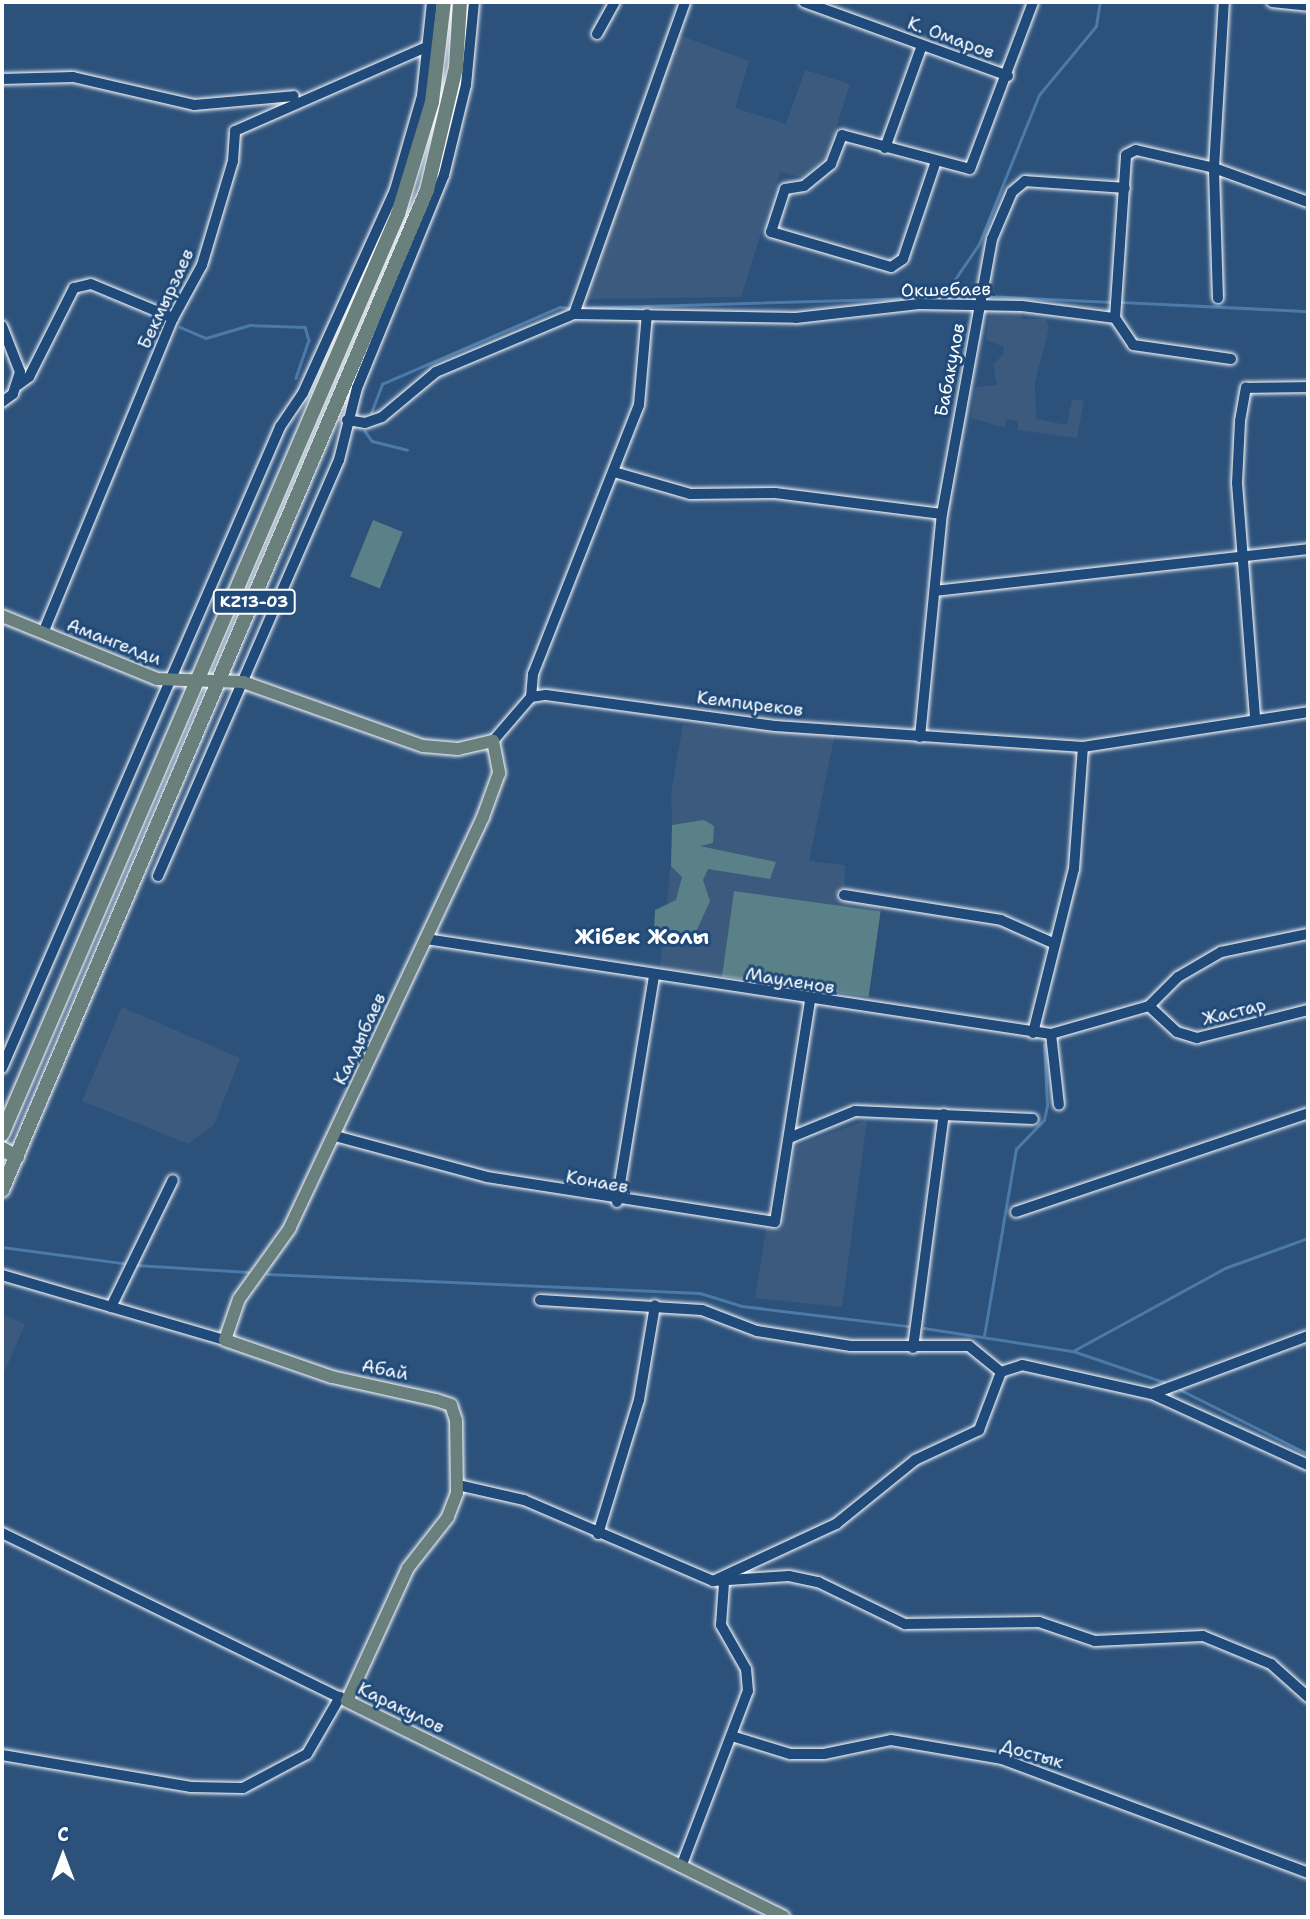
<!DOCTYPE html>
<html>
<head>
<meta charset="utf-8">
<style>
	body { margin:0 }
	#map { position:relative; width:1310px; height:1919px; overflow:hidden; background:#2c517b; font-family:"Shantell Sans",sans-serif }
	div>[style] { position:absolute }
	[style*='--x'] { left:calc(var(--x)*1px); top:calc(var(--y)*1px); width:calc(var(--w)*1px); rotate:calc(var(--a)*1deg) }
	.built>* { inset:0; background:#3c5a7d }
	.green>* { inset:0; background:#598187; transform-origin:0 0 }
	.stream>* { height:2.5px; margin:-1.25px; padding:0 1.25px; transform-origin:1.25px; border-radius:1.25px; background:#4c7aa8 }
	.roads { filter:drop-shadow(0 0 2px #fff) drop-shadow(0 0 2px #fff) }
	.minor>* { height:10px; margin:-5px; padding:0 5px; transform-origin:5px; border-radius:5px; background:#1f4a7a }
	.major>* { height:12px; margin:-6px; padding:0 6px; transform-origin:6px; border-radius:6px; background:#6a807c }
	.highway>* { height:14px; margin:-7px; padding:0 7px; transform-origin:7px; border-radius:7px; background:#6a807c }
	span { translate:-50% -50%; white-space:nowrap; text-align:center; line-height:1.15; -webkit-text-stroke:6px #1f4a7a; paint-order:stroke }
	.shield-label span { padding:2px 5px; background:#1f4a7a; border:2px solid; border-radius:5px; -webkit-text-stroke-width:0 }
	.shield-label { font-size:16px; color:#fff; font-weight:700 }
	.street-label { font-size:18px; color:#fff }
	.quarter-label { font-size:21px; color:#fff; font-weight:700 }
	.frame { position:absolute; inset:0; border:4px solid #fff; pointer-events:none }
	.north { position:absolute; left:28px; top:1821px; width:70px; height:70px; -webkit-text-stroke:5px #1f4a7a; paint-order:stroke; rotate:0deg; font-size:19px; font-weight:700; line-height:28px; text-align:center; color:#fff }
	.north::after { content:''; display:block; margin:auto; width:24px; height:32px; background:#fff; clip-path:polygon(50% 0,100% 100%,50% 72%,0 100%) }
</style>
</head>
<body>
<div id="map">
	<div class="built">
		<div style="clip-path:polygon(676px 34px,749px 61px,735px 108px,786px 124px,805px 70px,850px 84px,827px 156px,802px 177px,780px 172px,741px 297px,585px 299px)"></div>
		<div style="clip-path:polygon(1022px 306px,1021px 319px,1046px 319px,1049px 328px,1035px 382px,1036px 419px,1067px 425px,1072px 399px,1084px 401px,1077px 438px,1018px 430px,1018px 421px,1006px 419px,1005px 428px,971px 418px,976px 387px,997px 385px,993px 364px,1003px 355px,1004px 347px,986px 340px,990px 310px)"></div>
		<div style="clip-path:polygon(683px 725px,835px 734px,809px 861px,845px 865px,844px 897px,882px 903px,862px 997px,660px 967px,673px 844px,671px 794px)"></div>
		<div style="clip-path:polygon(122px 1007px,240px 1058px,214px 1125px,188px 1144px,82px 1101px)"></div>
		<div style="clip-path:polygon(867px 1120px,842px 1307px,755px 1298px,766px 1229px,782px 1229px,796px 1146px)"></div>
		<div style="clip-path:polygon(2px 1314px,25px 1324px,2px 1378px)"></div>
	</div>
	<div class="green">
		<div style="left:373px;top:520px;width:32px;height:61px;rotate:22deg"></div>
		<div style="clip-path:polygon(704px 820px,714px 826px,713px 843px,700px 846px,776px 862px,770px 879px,708px 869px,703px 880px,710px 901px,695px 934px,654px 930px,655px 910px,676px 900px,682px 877px,671px 866px,672px 825px)"></div>
		<div style="left:734px;top:891px;width:148px;height:86px;rotate:8deg"></div>
	</div>
	<div class="stream">
		<div style="--x:945;--y:294;--w:60;--a:-55.8"></div>
		<div style="--x:979;--y:244;--w:161;--a:-68.1"></div>
		<div style="--x:1039;--y:95;--w:89;--a:-50.4"></div>
		<div style="--x:1096;--y:26;--w:24;--a:-81"></div>
		<div style="--x:986;--y:296;--w:126;--a:2.7"></div>
		<div style="--x:1121;--y:302;--w:187;--a:2.8"></div>
		<div style="--x:579;--y:308;--w:399;--a:-1.7"></div>
		<div style="--x:180;--y:327;--w:28;--a:23"></div>
		<div style="--x:206;--y:338;--w:46;--a:-16.5"></div>
		<div style="--x:250;--y:325;--w:55;--a:2.1"></div>
		<div style="--x:305;--y:327;--w:14;--a:73"></div>
		<div style="--x:309;--y:340;--w:40;--a:108.9"></div>
		<div style="--x:371;--y:413;--w:31;--a:-69"></div>
		<div style="--x:382;--y:384;--w:194;--a:-23.4"></div>
		<div style="--x:560;--y:307;--w:12;--a:5"></div>
		<div style="--x:365;--y:431;--w:12;--a:55"></div>
		<div style="--x:372;--y:441;--w:36;--a:14"></div>
		<div style="--x:2;--y:1247;--w:129;--a:7.6"></div>
		<div style="--x:136;--y:1265;--w:112;--a:3.6"></div>
		<div style="--x:267;--y:1274;--w:433;--a:2.5"></div>
		<div style="--x:700;--y:1293;--w:44;--a:17.2"></div>
		<div style="--x:742;--y:1306;--w:167;--a:6.9"></div>
		<div style="--x:924;--y:1328;--w:151;--a:8.8"></div>
		<div style="--x:1073;--y:1351;--w:96;--a:18.8"></div>
		<div style="--x:984;--y:1336;--w:190;--a:-80.3"></div>
		<div style="--x:1016;--y:1149;--w:40;--a:-46"></div>
		<div style="--x:1044;--y:1120;--w:14;--a:-78"></div>
		<div style="--x:1047;--y:1106;--w:61;--a:-92.8"></div>
		<div style="--x:1073;--y:1351;--w:173;--a:-28.6"></div>
		<div style="--x:1225;--y:1268;--w:88;--a:-19.9"></div>
		<div style="--x:1181;--y:1390;--w:142;--a:26.7"></div>
	</div>
	<div class="roads">
		<div class="minor">
			<div style="--x:804;--y:2;--w:217;--a:19.9"></div>
			<div style="--x:1272;--y:2;--w:36;--a:6"></div>
			<div style="--x:597;--y:34;--w:37;--a:-61"></div>
			<div style="--x:2;--y:79;--w:71;--a:-1.6"></div>
			<div style="--x:73;--y:77;--w:124;--a:13"></div>
			<div style="--x:194;--y:105;--w:100;--a:-5.1"></div>
			<div style="--x:885;--y:148;--w:109;--a:-70.2"></div>
			<div style="--x:935;--y:164;--w:100;--a:108.6"></div>
			<div style="--x:903;--y:259;--w:14;--a:146"></div>
			<div style="--x:891;--y:267;--w:125;--a:-163.7"></div>
			<div style="--x:771;--y:232;--w:45;--a:-72"></div>
			<div style="--x:785;--y:189;--w:19;--a:-9"></div>
			<div style="--x:804;--y:186;--w:35;--a:-39"></div>
			<div style="--x:831;--y:164;--w:31;--a:-69"></div>
			<div style="--x:842;--y:135;--w:132;--a:14.9"></div>
			<div style="--x:970;--y:169;--w:178;--a:-69.3"></div>
			<div style="--x:1218;--y:298;--w:130;--a:-91.8"></div>
			<div style="--x:1214;--y:168;--w:166;--a:-86.6"></div>
			<div style="--x:574;--y:314;--w:331;--a:-70.4"></div>
			<div style="--x:1115;--y:318;--w:163;--a:-86.1"></div>
			<div style="--x:1126;--y:155;--w:11;--a:-27"></div>
			<div style="--x:1136;--y:150;--w:80;--a:13"></div>
			<div style="--x:1214;--y:168;--w:100;--a:19.9"></div>
			<div style="--x:2;--y:326;--w:49;--a:68.6"></div>
			<div style="--x:20;--y:372;--w:23;--a:108"></div>
			<div style="--x:13;--y:394;--w:14;--a:144"></div>
			<div style="--x:18;--y:385;--w:14;--a:-36"></div>
			<div style="--x:29;--y:377;--w:100;--a:-63.2"></div>
			<div style="--x:74;--y:288;--w:17;--a:-13"></div>
			<div style="--x:91;--y:284;--w:89;--a:22.5"></div>
			<div style="--x:347;--y:420;--w:18;--a:9"></div>
			<div style="--x:365;--y:423;--w:18;--a:-19"></div>
			<div style="--x:382;--y:417;--w:70;--a:-39.8"></div>
			<div style="--x:436;--y:372;--w:150;--a:-22.8"></div>
			<div style="--x:574;--y:314;--w:222;--a:1"></div>
			<div style="--x:796;--y:318;--w:124;--a:-6.5"></div>
			<div style="--x:919;--y:304;--w:103;--a:1.1"></div>
			<div style="--x:1022;--y:306;--w:94;--a:7.4"></div>
			<div style="--x:1115;--y:318;--w:32;--a:56"></div>
			<div style="--x:1133;--y:345;--w:99;--a:8.1"></div>
			<div style="--x:614;--y:472;--w:79;--a:16.1"></div>
			<div style="--x:690;--y:494;--w:85;--a:-0.7"></div>
			<div style="--x:775;--y:493;--w:168;--a:7.2"></div>
			<div style="--x:935;--y:591;--w:375;--a:-6.4"></div>
			<div style="--x:43;--y:633;--w:341;--a:-67.6"></div>
			<div style="--x:173;--y:318;--w:60;--a:-61.3"></div>
			<div style="--x:202;--y:265;--w:109;--a:-73.4"></div>
			<div style="--x:233;--y:161;--w:30;--a:-86"></div>
			<div style="--x:235;--y:131;--w:212;--a:-23.7"></div>
			<div style="--x:531;--y:697;--w:23;--a:-85"></div>
			<div style="--x:533;--y:674;--w:289;--a:-68.5"></div>
			<div style="--x:639;--y:405;--w:91;--a:-85"></div>
			<div style="--x:1255;--y:717;--w:235;--a:-94.4"></div>
			<div style="--x:1237;--y:483;--w:62;--a:-87.2"></div>
			<div style="--x:1240;--y:421;--w:34;--a:-80"></div>
			<div style="--x:1246;--y:388;--w:62;--a:-0.9"></div>
			<div style="--x:920;--y:737;--w:224;--a:-84.4"></div>
			<div style="--x:942;--y:514;--w:280;--a:-79.7"></div>
			<div style="--x:992;--y:239;--w:51;--a:-66.9"></div>
			<div style="--x:1012;--y:192;--w:17;--a:-40"></div>
			<div style="--x:1025;--y:181;--w:100;--a:4"></div>
			<div style="--x:493;--y:741;--w:58;--a:-49.2"></div>
			<div style="--x:531;--y:697;--w:15;--a:-8"></div>
			<div style="--x:546;--y:695;--w:231;--a:7.7"></div>
			<div style="--x:775;--y:726;--w:309;--a:3.9"></div>
			<div style="--x:1083;--y:747;--w:228;--a:-8.8"></div>
			<div style="--x:158;--y:876;--w:454;--a:-66.5"></div>
			<div style="--x:339;--y:460;--w:74;--a:-76"></div>
			<div style="--x:357;--y:388;--w:230;--a:-67.8"></div>
			<div style="--x:444;--y:175;--w:93;--a:-76.3"></div>
			<div style="--x:466;--y:85;--w:83;--a:-84.5"></div>
			<div style="--x:844;--y:895;--w:159;--a:9"></div>
			<div style="--x:1001;--y:920;--w:57;--a:23.9"></div>
			<div style="--x:426;--y:939;--w:632;--a:8.64"></div>
			<div style="--x:1051;--y:1034;--w:102;--a:-15.9"></div>
			<div style="--x:1149;--y:1006;--w:41;--a:-45"></div>
			<div style="--x:1178;--y:977;--w:50;--a:-30.2"></div>
			<div style="--x:1221;--y:952;--w:89;--a:-11.7"></div>
			<div style="--x:1149;--y:1006;--w:38;--a:43"></div>
			<div style="--x:1177;--y:1032;--w:21;--a:17"></div>
			<div style="--x:1197;--y:1038;--w:114;--a:-14.2"></div>
			<div style="--x:1033;--y:1033;--w:169;--a:-76"></div>
			<div style="--x:1074;--y:869;--w:122;--a:-85.8"></div>
			<div style="--x:1051;--y:1034;--w:71;--a:83.6"></div>
			<div style="--x:2;--y:1068;--w:699;--a:-66.55"></div>
			<div style="--x:280;--y:427;--w:41;--a:-55.9"></div>
			<div style="--x:303;--y:393;--w:223;--a:-65.6"></div>
			<div style="--x:395;--y:190;--w:98;--a:-74"></div>
			<div style="--x:422;--y:96;--w:95;--a:-83.9"></div>
			<div style="--x:335;--y:1136;--w:157;--a:15.1"></div>
			<div style="--x:487;--y:1177;--w:291;--a:8.9"></div>
			<div style="--x:775;--y:1222;--w:225;--a:-81"></div>
			<div style="--x:789;--y:1138;--w:71;--a:-22.2"></div>
			<div style="--x:855;--y:1111;--w:178;--a:2.6"></div>
			<div style="--x:617;--y:1202;--w:229;--a:-80.7"></div>
			<div style="--x:1016;--y:1212;--w:308;--a:-18.7"></div>
			<div style="--x:2;--y:1275;--w:232;--a:16.3"></div>
			<div style="--x:540;--y:1300;--w:162;--a:3.5"></div>
			<div style="--x:702;--y:1310;--w:59;--a:20.9"></div>
			<div style="--x:757;--y:1331;--w:95;--a:9.1"></div>
			<div style="--x:851;--y:1346;--w:118;--a:0"></div>
			<div style="--x:969;--y:1346;--w:41;--a:39.1"></div>
			<div style="--x:1001;--y:1372;--w:22;--a:-18"></div>
			<div style="--x:1022;--y:1365;--w:133;--a:12.6"></div>
			<div style="--x:1152;--y:1394;--w:171;--a:24.5"></div>
			<div style="--x:111;--y:1307;--w:141;--a:-64"></div>
			<div style="--x:913;--y:1348;--w:236;--a:-82.5"></div>
			<div style="--x:1152;--y:1394;--w:166;--a:-20.4"></div>
			<div style="--x:458;--y:1485;--w:68;--a:12.8"></div>
			<div style="--x:524;--y:1500;--w:206;--a:23.2"></div>
			<div style="--x:713;--y:1581;--w:76;--a:-3.8"></div>
			<div style="--x:789;--y:1576;--w:30;--a:12"></div>
			<div style="--x:818;--y:1582;--w:97;--a:25.8"></div>
			<div style="--x:905;--y:1624;--w:134;--a:-0.9"></div>
			<div style="--x:1039;--y:1622;--w:59;--a:18.7"></div>
			<div style="--x:1095;--y:1641;--w:108;--a:-2.7"></div>
			<div style="--x:1203;--y:1636;--w:74;--a:22.4"></div>
			<div style="--x:1271;--y:1664;--w:50;--a:41.7"></div>
			<div style="--x:2;--y:1533;--w:384;--a:26"></div>
			<div style="--x:598;--y:1534;--w:140;--a:-73"></div>
			<div style="--x:639;--y:1400;--w:96;--a:-80.4"></div>
			<div style="--x:713;--y:1581;--w:136;--a:-24.9"></div>
			<div style="--x:836;--y:1524;--w:102;--a:-39"></div>
			<div style="--x:915;--y:1460;--w:71;--a:-25.1"></div>
			<div style="--x:979;--y:1430;--w:62;--a:-69.2"></div>
			<div style="--x:735;--y:1737;--w:58;--a:17.2"></div>
			<div style="--x:790;--y:1754;--w:34;--a:0"></div>
			<div style="--x:824;--y:1754;--w:68;--a:-11.8"></div>
			<div style="--x:891;--y:1740;--w:113;--a:9.7"></div>
			<div style="--x:1002;--y:1759;--w:327;--a:20.4"></div>
			<div style="--x:2;--y:1755;--w:192;--a:9.6"></div>
			<div style="--x:191;--y:1787;--w:52;--a:1.1"></div>
			<div style="--x:243;--y:1788;--w:72;--a:-28"></div>
			<div style="--x:307;--y:1754;--w:66;--a:-59.9"></div>
			<div style="--x:681;--y:1867;--w:188;--a:-69.2"></div>
			<div style="--x:748;--y:1691;--w:22;--a:-95"></div>
			<div style="--x:746;--y:1669;--w:51;--a:-119.6"></div>
			<div style="--x:721;--y:1625;--w:42;--a:-85.9"></div>
		</div>
		<div class="major">
			<div style="--x:2;--y:616;--w:167;--a:22.1"></div>
			<div style="--x:157;--y:679;--w:86;--a:2"></div>
			<div style="--x:243;--y:682;--w:191;--a:19.6"></div>
			<div style="--x:423;--y:746;--w:35;--a:5"></div>
			<div style="--x:458;--y:749;--w:36;--a:-13"></div>
			<div style="--x:493;--y:741;--w:33;--a:79"></div>
			<div style="--x:499;--y:773;--w:47;--a:110"></div>
			<div style="--x:483;--y:817;--w:454;--a:115.2"></div>
			<div style="--x:290;--y:1228;--w:87;--a:125.7"></div>
			<div style="--x:239;--y:1299;--w:43;--a:108.9"></div>
			<div style="--x:225;--y:1340;--w:113;--a:19.1"></div>
			<div style="--x:332;--y:1377;--w:107;--a:12.5"></div>
			<div style="--x:436;--y:1400;--w:16;--a:18"></div>
			<div style="--x:451;--y:1405;--w:16;--a:72"></div>
			<div style="--x:456;--y:1420;--w:73;--a:89.2"></div>
			<div style="--x:457;--y:1493;--w:26;--a:111"></div>
			<div style="--x:448;--y:1517;--w:65;--a:128.1"></div>
			<div style="--x:408;--y:1568;--w:146;--a:114.6"></div>
			<div style="--x:347;--y:1701;--w:487;--a:26.3"></div>
		</div>
		<div class="highway">
			<div style="--x:2;--y:1134;--w:1002;--a:-66.71"></div>
			<div style="--x:398;--y:214;--w:117;--a:-73.1"></div>
			<div style="--x:432;--y:102;--w:101;--a:-83.2"></div>
			<div style="--x:2;--y:1149;--w:17;--a:28"></div>
			<div style="--x:2;--y:1190;--w:1087;--a:-66.97"></div>
			<div style="--x:427;--y:190;--w:126;--a:-76.7"></div>
			<div style="--x:456;--y:67;--w:65;--a:-86.5"></div>
		</div>
	</div>
	<div class="shield-label">
		<span style="left:254px;top:602px">KZ13-03</span>
	</div>
	<div class="street-label">
		<span style="left:951px;top:38px;rotate:20deg">К. Омаров</span>
		<span style="left:946px;top:290px;rotate:-1deg">Окшебаев</span>
		<span style="left:166px;top:299px;rotate:-65deg">Бекмырзаев</span>
		<span style="left:950px;top:370px;rotate:-79deg">Бабакулов</span>
		<span style="left:114px;top:642px;rotate:21deg">Амангелди</span>
		<span style="left:750px;top:704px;rotate:7deg">Кемпиреков</span>
		<span style="left:790px;top:981px;rotate:9deg">Мауленов</span>
		<span style="left:1234px;top:1012px;rotate:-14deg">Жастар</span>
		<span style="left:360px;top:1039px;rotate:-65deg">Калдыбаев</span>
		<span style="left:597px;top:1182px;rotate:10deg">Конаев</span>
		<span style="left:385px;top:1370px;rotate:11deg">Абай</span>
		<span style="left:401px;top:1708px;rotate:26deg">Каракулов</span>
		<span style="left:1032px;top:1754px;rotate:16deg">Достык</span>
	</div>
	<div class="quarter-label">
		<span style="left:642px;top:937px">Жібек Жолы</span>
	</div>
	<div class="frame"></div>
	<div class="north">С</div>
</div>
</body>
</html>
